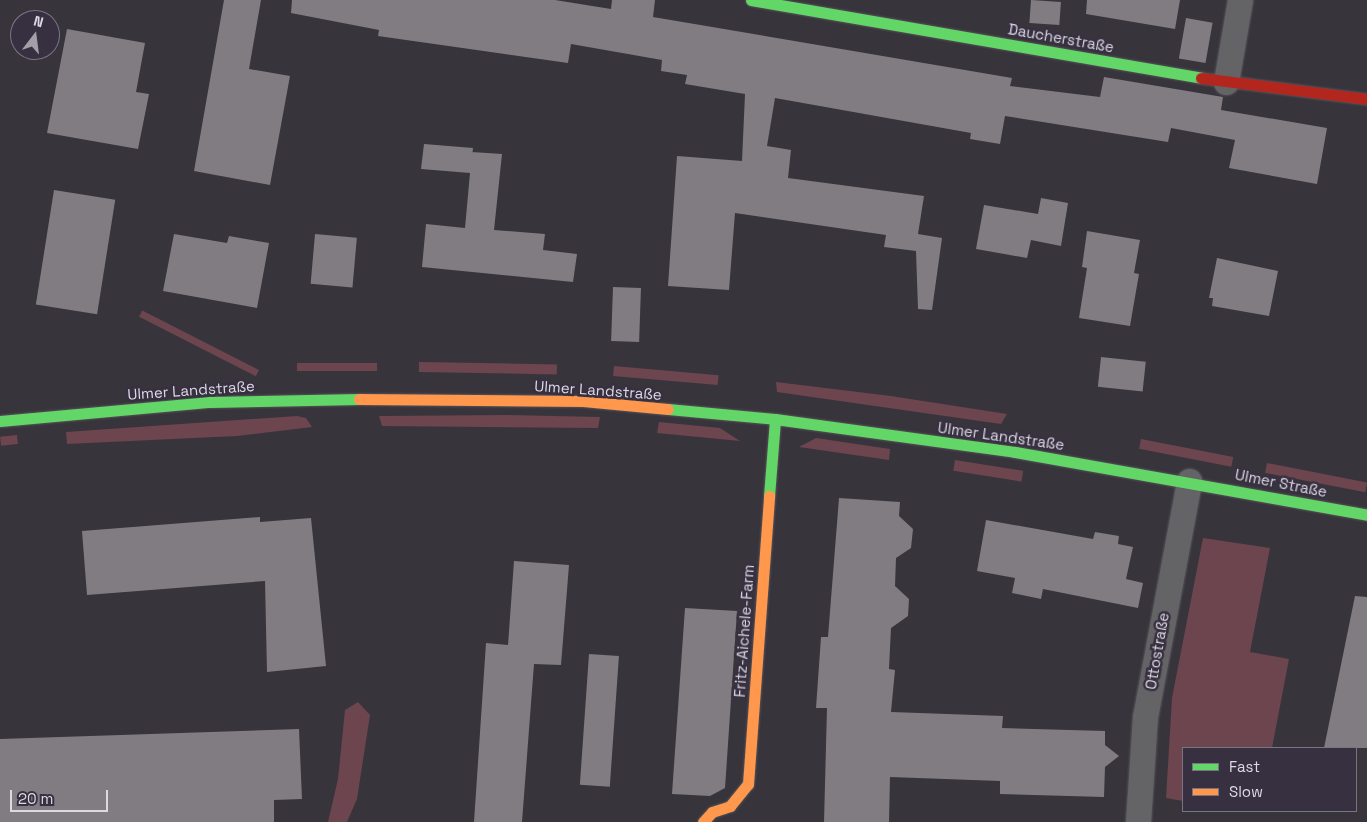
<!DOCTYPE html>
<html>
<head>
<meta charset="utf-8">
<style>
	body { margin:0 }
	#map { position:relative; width:1367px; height:822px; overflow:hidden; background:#38343c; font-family:"Space Grotesk",sans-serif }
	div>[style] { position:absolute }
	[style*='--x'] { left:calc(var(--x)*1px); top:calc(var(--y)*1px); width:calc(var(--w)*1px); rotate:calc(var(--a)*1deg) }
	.green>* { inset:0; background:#6c454e; transform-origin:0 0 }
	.building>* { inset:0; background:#817c82; transform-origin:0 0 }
	.roads { filter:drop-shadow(0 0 1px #565359) drop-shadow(0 0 1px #565359) }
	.street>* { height:25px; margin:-12.5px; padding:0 12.5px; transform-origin:12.5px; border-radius:12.5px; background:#646467 }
	.fast>* { height:11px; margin:-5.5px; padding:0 5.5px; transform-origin:5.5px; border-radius:5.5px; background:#63d668 }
	.slow>* { height:11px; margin:-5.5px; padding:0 5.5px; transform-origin:5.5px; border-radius:5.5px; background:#ff974d }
	.jam>* { height:11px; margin:-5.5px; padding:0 5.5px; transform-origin:5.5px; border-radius:5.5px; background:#b3261e }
	span { translate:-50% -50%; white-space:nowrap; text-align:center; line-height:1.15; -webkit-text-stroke:5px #373040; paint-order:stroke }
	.street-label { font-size:15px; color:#ddd9e4 }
	.legend { position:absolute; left:1182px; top:747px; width:175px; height:65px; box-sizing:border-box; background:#373040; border:1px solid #797482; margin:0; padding:6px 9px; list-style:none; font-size:15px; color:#ddd9e4 }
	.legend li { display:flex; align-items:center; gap:10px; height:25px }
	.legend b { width:25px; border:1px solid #797482 }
	.north { position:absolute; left:10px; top:10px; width:50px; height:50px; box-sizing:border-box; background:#373040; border:1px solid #797482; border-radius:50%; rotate:15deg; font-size:14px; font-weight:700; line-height:20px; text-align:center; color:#ddd9e4 }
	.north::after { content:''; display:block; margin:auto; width:18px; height:22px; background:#a39fa9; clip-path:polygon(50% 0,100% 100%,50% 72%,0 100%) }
	.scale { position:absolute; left:10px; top:790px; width:98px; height:22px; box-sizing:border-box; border:2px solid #ddd9e4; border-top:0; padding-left:6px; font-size:15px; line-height:18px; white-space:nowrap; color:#ddd9e4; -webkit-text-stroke:4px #373040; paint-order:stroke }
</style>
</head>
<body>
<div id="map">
	<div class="green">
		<div style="left:419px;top:362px;width:138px;height:10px;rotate:1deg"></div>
		<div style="left:377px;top:363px;width:8px;height:80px;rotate:90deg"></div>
		<div style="left:614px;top:366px;width:105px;height:10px;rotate:5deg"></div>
		<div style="left:259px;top:370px;width:7px;height:131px;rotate:117deg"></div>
		<div style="clip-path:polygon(776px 382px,891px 396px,1007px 414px,1001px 424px,777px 392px)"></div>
		<div style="clip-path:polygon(508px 415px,600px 417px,598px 428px,382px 426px,379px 416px)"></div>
		<div style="clip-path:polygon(297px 416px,306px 418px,312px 427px,237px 436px,67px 444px,66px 432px)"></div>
		<div style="clip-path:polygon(659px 422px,720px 428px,740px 441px,657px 433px)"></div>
		<div style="left:17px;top:435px;width:9px;height:17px;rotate:84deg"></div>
		<div style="clip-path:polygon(816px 438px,890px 449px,889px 460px,799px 447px)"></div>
		<div style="left:1141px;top:439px;width:94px;height:10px;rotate:11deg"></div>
		<div style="left:955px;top:460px;width:69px;height:11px;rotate:9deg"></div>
		<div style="left:1267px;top:463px;width:102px;height:10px;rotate:11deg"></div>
		<div style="clip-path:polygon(1203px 538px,1270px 548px,1250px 652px,1289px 659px,1272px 748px,1183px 748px,1183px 801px,1166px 798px,1172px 698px)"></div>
		<div style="clip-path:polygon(358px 702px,370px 715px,357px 799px,347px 822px,328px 822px,338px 779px,345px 710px)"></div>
	</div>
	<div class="building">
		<div style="clip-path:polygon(224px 0,261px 0,249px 69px,290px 76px,270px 185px,194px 171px)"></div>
		<div style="clip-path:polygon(292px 0,555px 0,611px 9px,612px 0,655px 0,653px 17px,1012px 78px,1010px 86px,1100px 97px,1104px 77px,1223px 97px,1221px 110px,1327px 128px,1317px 184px,1229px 168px,1235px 140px,1171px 128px,1168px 142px,1005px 116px,1000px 144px,970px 139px,971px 133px,775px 98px,767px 146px,791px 150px,788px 178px,924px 196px,918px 234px,942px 238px,932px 310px,918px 309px,916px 251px,884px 247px,886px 235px,735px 213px,729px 290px,668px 286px,677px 156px,742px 161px,745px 94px,685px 84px,687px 75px,661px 71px,662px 60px,571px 44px,568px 63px,378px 36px,379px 30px,291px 13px)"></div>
		<div style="left:1031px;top:0;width:30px;height:23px;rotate:4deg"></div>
		<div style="clip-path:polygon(1087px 0,1180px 0,1175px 29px,1086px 14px)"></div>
		<div style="left:1186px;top:18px;width:27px;height:41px;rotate:10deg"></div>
		<div style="clip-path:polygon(67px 29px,145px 43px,136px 92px,149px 94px,138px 149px,47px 133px)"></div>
		<div style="clip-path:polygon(424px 144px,473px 148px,472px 157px,472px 152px,502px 154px,494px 230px,545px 234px,543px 250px,577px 254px,573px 282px,422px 267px,426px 224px,465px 228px,470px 173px,421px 169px)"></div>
		<div style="left:54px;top:190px;width:62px;height:116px;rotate:9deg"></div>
		<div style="clip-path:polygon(1041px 198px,1068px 203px,1061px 246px,1031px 240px,1027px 258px,976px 249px,984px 205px,1038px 214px)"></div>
		<div style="clip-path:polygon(1087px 231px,1140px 240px,1134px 273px,1139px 274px,1130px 326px,1079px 318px,1087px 268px,1082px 267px)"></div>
		<div style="clip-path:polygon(174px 234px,227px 243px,229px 236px,269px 243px,257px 308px,163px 291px)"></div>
		<div style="left:315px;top:234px;width:42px;height:50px;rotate:5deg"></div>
		<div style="clip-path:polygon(1217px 258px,1278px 271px,1269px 316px,1212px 306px,1213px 298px,1209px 298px)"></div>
		<div style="left:613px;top:287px;width:28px;height:54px;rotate:2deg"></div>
		<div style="left:1101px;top:357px;width:45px;height:30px;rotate:6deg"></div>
		<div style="clip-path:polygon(839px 498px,900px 502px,899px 516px,913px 529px,911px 548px,896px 558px,895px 586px,909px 599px,908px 616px,891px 628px,889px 669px,895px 670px,891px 712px,1003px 716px,1002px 728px,1105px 731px,1105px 745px,1119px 756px,1105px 767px,1104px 797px,1000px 794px,1000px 781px,890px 777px,889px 822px,824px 822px,827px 708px,816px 708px,821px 637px,828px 637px)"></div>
		<div style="clip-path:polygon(260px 517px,260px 522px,311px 518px,326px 666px,267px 672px,265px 581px,87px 595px,82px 531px)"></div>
		<div style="clip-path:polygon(986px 520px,1093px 539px,1095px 532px,1119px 536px,1118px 544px,1133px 547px,1126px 579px,1143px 583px,1138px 608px,1043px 589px,1041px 599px,1012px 593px,1015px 578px,977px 571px)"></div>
		<div style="clip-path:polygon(514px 561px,569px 565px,561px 665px,534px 664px,522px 822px,474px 822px,486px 643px,508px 645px)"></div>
		<div style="clip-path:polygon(1355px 596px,1367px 597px,1367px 748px,1324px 748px)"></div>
		<div style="clip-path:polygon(685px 608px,737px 611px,725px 788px,710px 796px,672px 794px)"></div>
		<div style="left:589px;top:654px;width:30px;height:131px;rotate:4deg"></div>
		<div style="clip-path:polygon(299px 729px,302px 799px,274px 800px,274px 822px,0 822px,0 739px)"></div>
	</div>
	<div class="roads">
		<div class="street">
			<div style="--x:1226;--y:82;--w:83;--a:-80.3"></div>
			<div style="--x:1138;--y:822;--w:105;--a:-86.2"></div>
			<div style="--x:1145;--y:717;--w:240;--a:-79.4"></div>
		</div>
		<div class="fast">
			<div style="--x:751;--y:0;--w:457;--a:9.8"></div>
			<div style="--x:668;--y:409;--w:107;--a:5.3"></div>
			<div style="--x:775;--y:419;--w:242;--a:7.8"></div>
			<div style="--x:1015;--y:452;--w:358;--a:10.1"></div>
			<div style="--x:0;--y:421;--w:211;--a:-5.2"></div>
			<div style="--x:210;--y:402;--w:149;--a:-1.2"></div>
			<div style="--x:769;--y:496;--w:77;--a:-85.5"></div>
		</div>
		<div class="slow">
			<div style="--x:359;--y:399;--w:224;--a:0.5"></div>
			<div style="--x:583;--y:401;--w:85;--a:5.4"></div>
			<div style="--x:703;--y:822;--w:13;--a:-48"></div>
			<div style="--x:712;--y:812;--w:19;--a:-18"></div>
			<div style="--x:730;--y:806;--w:28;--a:-51"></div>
			<div style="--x:748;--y:784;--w:289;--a:-85.8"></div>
		</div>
		<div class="jam">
			<div style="--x:1201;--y:78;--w:167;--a:7.2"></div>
		</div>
	</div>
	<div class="street-label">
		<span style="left:1061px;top:38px;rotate:10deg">Daucherstraße</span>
		<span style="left:191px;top:390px;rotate:-4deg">Ulmer Landstraße</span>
		<span style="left:598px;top:390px;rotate:4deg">Ulmer Landstraße</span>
		<span style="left:1001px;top:436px;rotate:8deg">Ulmer Landstraße</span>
		<span style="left:1281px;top:483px;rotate:11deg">Ulmer Straße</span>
		<span style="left:744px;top:631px;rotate:-86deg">Fritz-Aichele-Farm</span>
		<span style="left:1157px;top:651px;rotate:-80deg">Ottostraße</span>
	</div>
	<ul class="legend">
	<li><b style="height:6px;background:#63d668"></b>Fast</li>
	<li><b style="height:6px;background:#ff974d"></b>Slow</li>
	</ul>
	<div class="north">N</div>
	<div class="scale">20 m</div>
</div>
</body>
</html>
